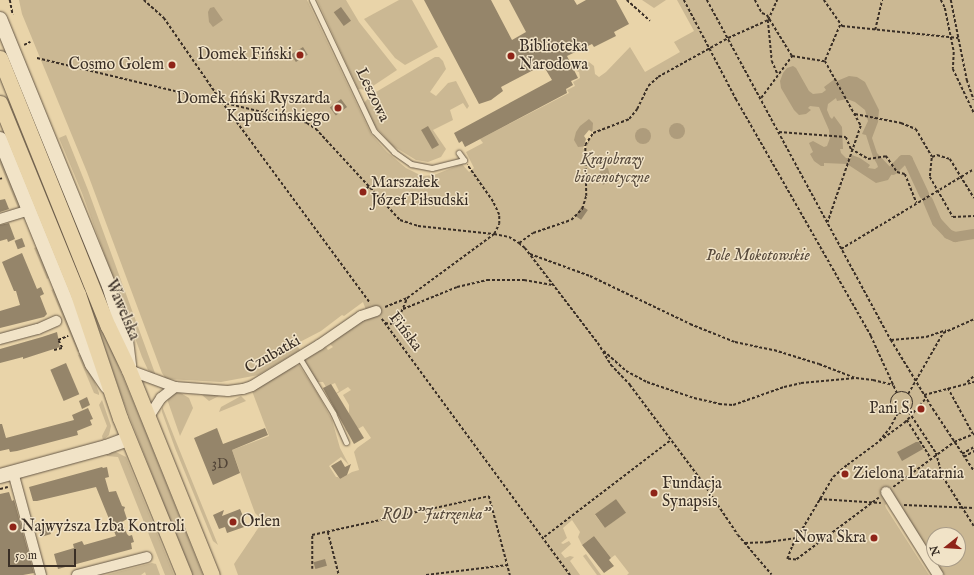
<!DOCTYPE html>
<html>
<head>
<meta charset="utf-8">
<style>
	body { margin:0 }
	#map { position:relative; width:974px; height:575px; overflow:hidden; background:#e9d4a9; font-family:"IM FELL English",serif }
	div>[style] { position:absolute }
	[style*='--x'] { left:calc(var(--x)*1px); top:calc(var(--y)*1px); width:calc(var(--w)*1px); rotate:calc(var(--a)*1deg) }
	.green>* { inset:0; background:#cbb893; transform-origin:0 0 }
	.water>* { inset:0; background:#ae9c7c }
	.round { border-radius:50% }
	.pier>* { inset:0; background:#e9d4a9 }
	.canal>* { height:10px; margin:-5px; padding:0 5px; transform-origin:5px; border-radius:5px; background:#ae9c7c }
	.building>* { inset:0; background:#95856a; transform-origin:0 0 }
	.path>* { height:1.5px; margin-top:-0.75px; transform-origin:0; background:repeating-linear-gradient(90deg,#3a2f26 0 3px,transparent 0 5px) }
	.path>.ring { margin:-0.75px; padding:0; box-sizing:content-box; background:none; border:1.5px solid #3a2f26; border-radius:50% }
	.roads { filter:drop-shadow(0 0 1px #665847) drop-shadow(0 0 1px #665847) }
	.lane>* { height:5px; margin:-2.5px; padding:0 2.5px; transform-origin:2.5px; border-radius:2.5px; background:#f1e3c7 }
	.street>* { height:10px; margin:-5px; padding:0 5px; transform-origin:5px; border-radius:5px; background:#f1e3c7 }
	.secondary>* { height:14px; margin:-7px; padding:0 7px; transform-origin:7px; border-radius:7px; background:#f1e3c7 }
	.primary>* { height:15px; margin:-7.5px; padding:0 7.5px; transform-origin:7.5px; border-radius:7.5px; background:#e9d4a9 }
	.dots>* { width:11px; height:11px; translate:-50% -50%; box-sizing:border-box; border:2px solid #f1e3c7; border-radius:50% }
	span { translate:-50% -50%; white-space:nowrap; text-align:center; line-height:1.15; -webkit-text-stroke:3px #f1e3c7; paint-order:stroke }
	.number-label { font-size:14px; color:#514437 }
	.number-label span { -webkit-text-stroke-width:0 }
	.poi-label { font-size:16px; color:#3a2f26 }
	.left { translate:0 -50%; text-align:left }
	.right { translate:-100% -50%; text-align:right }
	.street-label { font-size:16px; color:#3a2f26 }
	.park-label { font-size:16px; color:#574a3c; font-style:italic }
	.north { position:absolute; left:926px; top:527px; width:40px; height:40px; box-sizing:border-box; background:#f1e3c7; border:1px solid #a89b87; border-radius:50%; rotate:253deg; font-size:11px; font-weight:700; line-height:16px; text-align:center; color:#3a2f26 }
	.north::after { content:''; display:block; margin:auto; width:14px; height:18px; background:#8f2418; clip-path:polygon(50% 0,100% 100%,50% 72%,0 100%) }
	.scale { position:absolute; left:8px; top:549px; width:68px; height:18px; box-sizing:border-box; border:2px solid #3a2f26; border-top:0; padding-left:5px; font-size:12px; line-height:14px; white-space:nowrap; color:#3a2f26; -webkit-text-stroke:3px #f1e3c7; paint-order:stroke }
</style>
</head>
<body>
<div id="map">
	<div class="green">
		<div style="clip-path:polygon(evenodd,19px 0,307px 0,371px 134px,387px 152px,406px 168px,422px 176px,434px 175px,462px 164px,469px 172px,474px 168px,466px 152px,483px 143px,480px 139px,569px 93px,567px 90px,575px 86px,573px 82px,580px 78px,579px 72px,576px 71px,581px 68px,576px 69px,575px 68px,580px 63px,589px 62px,594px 66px,595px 74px,599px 77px,606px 72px,630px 47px,645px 72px,680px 52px,674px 42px,694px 31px,677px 0,974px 0,974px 575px,944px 575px,895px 498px,885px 505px,886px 508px,929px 575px,627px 575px,629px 573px,615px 555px,611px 558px,594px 536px,582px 545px,578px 537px,580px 532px,572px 520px,563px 528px,567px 538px,561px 543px,563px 544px,569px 541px,571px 544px,561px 553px,565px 558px,570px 556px,574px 557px,570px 561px,580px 575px,238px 575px,234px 564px,263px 521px,255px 513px,232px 450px,269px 436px,252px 391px,290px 367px,299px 365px,319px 396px,332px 420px,340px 448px,349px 465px,341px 457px,329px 466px,336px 477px,338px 477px,340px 479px,352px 472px,359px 470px,354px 452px,357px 448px,371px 438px,363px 426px,349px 434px,345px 429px,354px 423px,349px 414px,349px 405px,343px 395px,351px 390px,348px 387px,328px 399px,339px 391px,335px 383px,326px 387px,323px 382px,316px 382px,303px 361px,326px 347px,328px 350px,333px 347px,330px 344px,366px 318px,369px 318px,363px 302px,344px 316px,342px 315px,321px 331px,296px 344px,300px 350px,258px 375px,221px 382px,166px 379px,162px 373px,87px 172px,22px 14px,19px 0,616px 499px,625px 513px,605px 528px,595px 515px,616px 499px,19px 0,934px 535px,958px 535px,958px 559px,934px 559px,934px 535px)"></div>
		<div style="clip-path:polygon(317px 0,346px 0,359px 22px,397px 70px,367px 90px,358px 89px)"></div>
		<div style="clip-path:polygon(399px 0,412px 0,438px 47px,405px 65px,395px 58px,364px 19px)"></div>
		<div style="clip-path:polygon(642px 0,666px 0,654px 8px)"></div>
		<div style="clip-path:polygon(435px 57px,439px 57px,443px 61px,446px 69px,430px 92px,436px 96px,448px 83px,456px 81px,469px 106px,467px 109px,463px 103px,450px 110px,453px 120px,433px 130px,446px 149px,441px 157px,428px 162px,416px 160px,393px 146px,374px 125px,364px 103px,371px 95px)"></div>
		<div style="clip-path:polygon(20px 87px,93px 263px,87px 255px,28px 113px)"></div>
		<div style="clip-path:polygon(66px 135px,88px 190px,156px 376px,148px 370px,142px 357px,82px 193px,59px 138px)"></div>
		<div style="clip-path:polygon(0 152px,22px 209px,18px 208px,0 164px)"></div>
		<div style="clip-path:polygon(39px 246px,51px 277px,47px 279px,34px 248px)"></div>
		<div style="left:56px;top:288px;width:67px;height:5px;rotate:67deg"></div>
		<div style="clip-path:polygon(89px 295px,142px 423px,203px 575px,193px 575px,170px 520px,121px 395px,87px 296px)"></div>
		<div style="clip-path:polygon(83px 353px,99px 393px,99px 395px,94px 393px,78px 355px)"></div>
		<div style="clip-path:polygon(179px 392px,189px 398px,193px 408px,180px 436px,166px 396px)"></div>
		<div style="clip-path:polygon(202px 395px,218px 395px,219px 396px,209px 401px)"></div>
		<div style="clip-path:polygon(241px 396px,246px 401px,219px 412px,221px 407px)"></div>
		<div style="clip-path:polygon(102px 400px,111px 426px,109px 435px,103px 440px,102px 436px,107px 426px,99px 405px)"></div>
		<div style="clip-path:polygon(162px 406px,175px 439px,218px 545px,213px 541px,175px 448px,162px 412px)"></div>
		<div style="clip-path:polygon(116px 452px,126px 457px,174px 575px,165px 575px,118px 457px,107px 456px,106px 453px)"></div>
		<div style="clip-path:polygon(586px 554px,601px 575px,597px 575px,583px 556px)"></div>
		<div style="clip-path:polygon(152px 563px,156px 564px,160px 575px,146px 575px,145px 572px,141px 575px,106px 575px)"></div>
	</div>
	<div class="water">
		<div style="clip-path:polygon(214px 7px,223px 20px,213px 27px,209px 22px,208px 12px,210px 8px)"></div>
		<div style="clip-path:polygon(evenodd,793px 66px,796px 68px,809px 91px,813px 94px,822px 93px,826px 90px,824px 87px,836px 78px,837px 81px,849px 76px,857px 77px,865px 82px,879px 110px,878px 122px,872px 138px,877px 153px,893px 170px,893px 172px,888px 180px,876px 183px,847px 164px,824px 163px,824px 166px,821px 166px,814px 161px,810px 154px,813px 152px,809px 143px,813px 141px,824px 147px,827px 146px,830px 138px,829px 130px,819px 107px,810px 106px,808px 108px,811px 110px,806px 114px,799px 115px,794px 110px,781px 88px,780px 81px,783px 73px,787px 68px,793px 66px,836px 98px,837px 101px,847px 99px,855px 102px,865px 110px,868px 121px,862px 134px,866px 135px,873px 157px,877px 164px,878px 167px,875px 169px,868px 168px,870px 165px,860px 158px,852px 155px,851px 158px,846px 158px,841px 153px,840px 149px,843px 149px,842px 127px,834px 116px,832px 119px,830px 117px,827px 110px,828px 104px,836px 98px)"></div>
		<div style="clip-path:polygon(589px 119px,593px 123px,592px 136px,587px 146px,578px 147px,574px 140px,576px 132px,580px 126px)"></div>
		<div class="round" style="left:669px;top:123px;width:16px;height:16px"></div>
		<div class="round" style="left:635px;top:128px;width:16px;height:16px"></div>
		<div style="clip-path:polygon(602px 167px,608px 168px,610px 176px,608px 182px,603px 185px,597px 178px)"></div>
	</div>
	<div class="pier">
		<div style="clip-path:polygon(589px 130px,592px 132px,594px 130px,594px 134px,588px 141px,586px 148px,583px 149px,586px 139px,584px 136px)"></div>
	</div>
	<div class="canal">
		<div style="--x:893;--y:170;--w:14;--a:-45"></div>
		<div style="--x:903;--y:160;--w:5;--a:0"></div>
		<div style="--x:908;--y:160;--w:38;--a:65"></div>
		<div style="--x:928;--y:201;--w:23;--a:67"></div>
		<div style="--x:937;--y:222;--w:16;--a:47"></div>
		<div style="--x:948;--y:234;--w:8;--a:23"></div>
		<div style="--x:955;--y:237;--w:19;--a:-9"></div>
	</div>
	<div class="building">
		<div style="clip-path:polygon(424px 0,491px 0,512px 40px,526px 32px,509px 0,574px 0,577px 5px,586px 0,616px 0,629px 24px,614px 32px,616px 36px,594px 47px,592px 44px,567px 56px,578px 78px,571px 81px,573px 85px,566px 89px,567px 93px,465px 147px,462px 141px,459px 143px,454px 133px,552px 80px,543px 65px,501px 87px,503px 91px,491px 100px,479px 104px)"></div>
		<div style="left:341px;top:7px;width:17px;height:9px;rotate:54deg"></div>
		<div style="left:303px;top:47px;width:9px;height:14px;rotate:58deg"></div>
		<div style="left:341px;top:99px;width:10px;height:14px;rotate:53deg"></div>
		<div style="left:428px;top:126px;width:22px;height:8px;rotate:60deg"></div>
		<div style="clip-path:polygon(5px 199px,9px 209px,0 212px,0 200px)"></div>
		<div style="left:582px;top:206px;width:7px;height:12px;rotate:34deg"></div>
		<div style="clip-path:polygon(9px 223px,15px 239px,8px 242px,7px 239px,0 241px,0 225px)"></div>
		<div style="left:22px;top:238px;width:9px;height:8px;rotate:69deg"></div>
		<div style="clip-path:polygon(22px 253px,37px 289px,41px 287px,44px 294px,40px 296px,47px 314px,44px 317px,0 328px,0 311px,20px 305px,16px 291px,14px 291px,2px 262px)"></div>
		<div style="clip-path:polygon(57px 332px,60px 347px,23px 359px,23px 357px,0 363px,0 349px,42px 337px)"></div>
		<div style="left:66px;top:363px;width:34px;height:17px;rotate:67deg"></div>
		<div style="clip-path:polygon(331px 384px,364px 438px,354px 444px,323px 388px)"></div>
		<div style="clip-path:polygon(87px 397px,90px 405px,82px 409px,79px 401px)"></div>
		<div style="clip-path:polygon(88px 408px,93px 419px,90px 420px,92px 425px,77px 431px,78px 435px,17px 451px,10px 452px,9px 449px,0 451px,0 424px,2px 424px,6px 438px,74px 420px,72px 415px)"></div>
		<div style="clip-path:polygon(217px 428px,223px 444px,265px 428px,268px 435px,232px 450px,240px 473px,213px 485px,194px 438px)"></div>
		<div style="clip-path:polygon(916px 442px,919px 442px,923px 449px,902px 461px,897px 452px)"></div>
		<div style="clip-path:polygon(341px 460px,345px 467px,351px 464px,347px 475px,340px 479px,331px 466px)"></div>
		<div style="clip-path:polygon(102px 467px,103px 468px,107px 467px,109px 477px,105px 478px,109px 492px,116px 491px,122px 506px,125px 507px,124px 510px,127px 519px,122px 522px,127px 534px,129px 536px,132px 535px,134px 542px,131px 543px,132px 549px,58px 569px,54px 554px,74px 548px,73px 544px,82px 541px,84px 545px,116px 536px,96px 487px,37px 501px,33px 501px,29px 487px)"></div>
		<div style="clip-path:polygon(9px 492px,12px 501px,14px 500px,34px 573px,23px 575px,0 575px,0 494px)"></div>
		<div style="left:616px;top:499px;width:17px;height:26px;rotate:54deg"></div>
		<div style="clip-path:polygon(240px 509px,247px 526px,227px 533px,225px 527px,219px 529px,213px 515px,224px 510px,222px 516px)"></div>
		<div style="clip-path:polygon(45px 521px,51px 534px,41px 537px,37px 523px)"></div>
		<div style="clip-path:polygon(594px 536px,611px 558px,609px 560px,614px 566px,604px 573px,582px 545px)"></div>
		<div style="left:325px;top:559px;width:7px;height:12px;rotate:74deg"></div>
	</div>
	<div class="path">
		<div style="--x:10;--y:0;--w:15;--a:79"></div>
		<div style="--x:144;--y:0;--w:27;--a:42"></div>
		<div style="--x:164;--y:18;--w:102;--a:55.4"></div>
		<div style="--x:222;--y:102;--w:250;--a:53.6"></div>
		<div style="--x:627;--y:0;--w:31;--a:42"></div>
		<div style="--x:684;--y:0;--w:112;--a:62.3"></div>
		<div style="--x:736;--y:99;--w:273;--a:60.3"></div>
		<div style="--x:871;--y:336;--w:63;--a:65.5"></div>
		<div style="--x:707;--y:0;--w:387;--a:61.6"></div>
		<div style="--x:891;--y:340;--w:81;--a:58.7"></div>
		<div style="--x:933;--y:409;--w:74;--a:56.5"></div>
		<div style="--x:755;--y:0;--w:15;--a:62"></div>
		<div style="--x:762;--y:13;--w:5;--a:22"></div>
		<div style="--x:767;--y:15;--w:48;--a:58.6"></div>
		<div style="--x:792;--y:56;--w:33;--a:9"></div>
		<div style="--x:825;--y:61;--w:74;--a:61"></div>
		<div style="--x:861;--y:126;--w:102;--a:109"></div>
		<div style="--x:824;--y:0;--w:32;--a:55"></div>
		<div style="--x:842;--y:26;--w:117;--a:5.9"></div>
		<div style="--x:941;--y:0;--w:9;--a:63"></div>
		<div style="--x:945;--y:8;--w:45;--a:78.4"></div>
		<div style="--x:954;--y:52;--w:17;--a:93"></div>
		<div style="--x:953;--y:69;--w:49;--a:64.5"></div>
		<div style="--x:951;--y:0;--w:82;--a:78.7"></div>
		<div style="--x:967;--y:80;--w:21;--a:71"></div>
		<div style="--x:768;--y:20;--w:41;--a:84.4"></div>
		<div style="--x:772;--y:61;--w:15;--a:67"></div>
		<div style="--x:875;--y:30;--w:31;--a:-77"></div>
		<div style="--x:24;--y:45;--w:7;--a:-27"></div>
		<div style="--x:37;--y:58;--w:278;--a:13.5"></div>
		<div style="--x:307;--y:123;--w:11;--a:34"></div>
		<div style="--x:316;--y:129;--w:124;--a:47.3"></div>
		<div style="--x:400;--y:220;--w:19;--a:18"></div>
		<div style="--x:418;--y:226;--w:76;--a:6"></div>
		<div style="--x:494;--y:234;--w:15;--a:11"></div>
		<div style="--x:509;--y:237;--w:12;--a:31"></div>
		<div style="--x:519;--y:243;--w:8;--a:40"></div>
		<div style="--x:525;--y:248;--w:120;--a:52.5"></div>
		<div style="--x:598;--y:343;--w:26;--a:59"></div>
		<div style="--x:611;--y:365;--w:28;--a:46"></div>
		<div style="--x:630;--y:385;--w:124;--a:53.2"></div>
		<div style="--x:704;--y:484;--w:61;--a:56.3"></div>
		<div style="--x:738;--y:535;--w:52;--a:49.6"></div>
		<div style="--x:825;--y:60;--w:38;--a:-67"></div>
		<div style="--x:761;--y:98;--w:52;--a:-53.6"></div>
		<div style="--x:855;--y:114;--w:47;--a:11.1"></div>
		<div style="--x:901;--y:123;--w:16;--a:22"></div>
		<div style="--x:916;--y:129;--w:32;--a:60"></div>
		<div style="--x:932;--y:157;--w:5;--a:-22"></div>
		<div style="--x:937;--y:155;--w:14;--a:17"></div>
		<div style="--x:950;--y:159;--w:46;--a:58.4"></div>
		<div style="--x:779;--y:132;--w:67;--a:4.3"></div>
		<div style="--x:846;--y:137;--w:13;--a:67"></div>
		<div style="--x:851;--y:149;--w:20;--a:30"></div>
		<div style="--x:868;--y:159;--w:18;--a:-9"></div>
		<div style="--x:886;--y:156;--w:19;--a:55"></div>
		<div style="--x:897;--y:172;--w:8;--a:14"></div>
		<div style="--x:905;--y:174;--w:31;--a:68"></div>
		<div style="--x:932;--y:158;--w:19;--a:96"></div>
		<div style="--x:930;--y:177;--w:46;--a:60.1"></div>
		<div style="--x:953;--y:217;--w:21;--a:-3"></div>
		<div style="--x:0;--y:179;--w:2;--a:-27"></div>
		<div style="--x:363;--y:192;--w:8;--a:-45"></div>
		<div style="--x:519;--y:243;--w:17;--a:-36"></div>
		<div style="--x:533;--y:233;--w:40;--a:-18.9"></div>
		<div style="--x:571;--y:220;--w:16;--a:-45"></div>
		<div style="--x:582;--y:209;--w:14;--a:-73"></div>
		<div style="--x:586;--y:196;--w:51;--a:-91.1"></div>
		<div style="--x:585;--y:145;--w:14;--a:-56"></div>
		<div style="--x:593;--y:133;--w:39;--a:-21"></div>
		<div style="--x:629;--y:119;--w:13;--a:-51"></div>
		<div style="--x:637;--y:109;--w:25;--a:-64"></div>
		<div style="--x:648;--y:86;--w:13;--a:-42"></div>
		<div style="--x:658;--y:77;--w:80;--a:-29.1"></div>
		<div style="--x:728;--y:38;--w:44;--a:-24.2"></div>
		<div style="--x:768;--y:20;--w:22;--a:-66"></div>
		<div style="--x:841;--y:249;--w:155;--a:-31"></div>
		<div style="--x:530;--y:254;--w:64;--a:20.1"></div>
		<div style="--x:590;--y:276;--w:111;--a:25.6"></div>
		<div style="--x:690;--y:324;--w:48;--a:21.8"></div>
		<div style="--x:735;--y:342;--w:40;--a:12"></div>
		<div style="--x:774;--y:350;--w:47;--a:17.3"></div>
		<div style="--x:819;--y:364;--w:40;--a:21"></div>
		<div style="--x:385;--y:307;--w:24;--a:-22"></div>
		<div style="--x:403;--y:309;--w:58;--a:-22.2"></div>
		<div style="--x:457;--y:287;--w:31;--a:-13"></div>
		<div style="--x:487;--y:280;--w:37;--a:0"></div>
		<div style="--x:524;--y:280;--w:29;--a:10"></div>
		<div style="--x:382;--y:319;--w:318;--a:53.7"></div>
		<div style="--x:385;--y:323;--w:7;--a:8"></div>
		<div style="--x:392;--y:324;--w:10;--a:-45"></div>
		<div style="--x:399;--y:317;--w:21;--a:-67"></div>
		<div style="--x:407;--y:298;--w:108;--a:-36.3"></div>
		<div style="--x:494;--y:234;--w:11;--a:-63"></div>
		<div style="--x:499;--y:224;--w:9;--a:-90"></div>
		<div style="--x:499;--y:215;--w:14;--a:-115"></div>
		<div style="--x:493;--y:202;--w:45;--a:-125.1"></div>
		<div style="--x:891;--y:340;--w:35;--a:-5"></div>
		<div style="--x:926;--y:337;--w:21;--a:-19"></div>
		<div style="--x:54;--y:350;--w:8;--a:-14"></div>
		<div style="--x:62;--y:348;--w:9;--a:-117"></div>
		<div style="--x:58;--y:340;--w:11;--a:-22"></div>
		<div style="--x:604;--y:351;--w:30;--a:42"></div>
		<div style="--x:626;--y:371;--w:24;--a:28"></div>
		<div style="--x:647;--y:382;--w:50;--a:18.8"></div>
		<div style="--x:694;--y:398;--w:26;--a:13"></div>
		<div style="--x:719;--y:404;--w:14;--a:4"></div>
		<div style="--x:733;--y:405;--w:54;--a:-19.4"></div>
		<div style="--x:784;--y:387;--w:17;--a:-13"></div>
		<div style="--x:801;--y:383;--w:55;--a:-5.2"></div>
		<div style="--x:856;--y:378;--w:17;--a:7"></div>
		<div style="--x:873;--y:380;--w:21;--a:14"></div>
		<div style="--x:967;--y:382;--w:9;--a:-41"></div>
		<div style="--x:948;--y:388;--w:52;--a:61.5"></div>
		<div class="ring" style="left:891px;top:392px;width:20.5px;height:20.5px"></div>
		<div style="--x:908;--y:394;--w:70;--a:-60.2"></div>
		<div style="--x:943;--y:333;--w:34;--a:-24"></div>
		<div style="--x:924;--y:395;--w:52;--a:-14.6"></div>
		<div style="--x:909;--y:412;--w:49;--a:56.6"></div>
		<div style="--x:936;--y:453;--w:25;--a:74"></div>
		<div style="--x:943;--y:477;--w:58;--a:57.7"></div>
		<div style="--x:913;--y:413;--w:20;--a:-49"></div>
		<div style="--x:907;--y:420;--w:44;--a:58.1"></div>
		<div style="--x:879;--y:441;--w:16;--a:-50"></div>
		<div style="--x:889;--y:429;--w:18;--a:-61"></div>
		<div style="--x:962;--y:454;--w:14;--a:-30"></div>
		<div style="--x:964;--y:457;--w:12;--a:-31"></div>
		<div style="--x:893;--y:487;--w:76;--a:-36.4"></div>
		<div style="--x:954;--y:442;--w:22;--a:-22"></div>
		<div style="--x:0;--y:489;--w:8;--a:-14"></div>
		<div style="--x:879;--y:498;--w:104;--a:143.2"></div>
		<div style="--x:796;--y:560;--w:9;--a:-174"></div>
		<div style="--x:787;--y:559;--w:14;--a:-69"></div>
		<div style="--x:792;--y:546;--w:80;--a:-59.3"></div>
		<div style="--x:833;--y:477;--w:18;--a:-41"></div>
		<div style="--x:847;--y:465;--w:71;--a:-36.4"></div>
		<div style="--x:904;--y:423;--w:8;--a:-45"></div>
		<div style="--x:819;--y:499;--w:62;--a:3.7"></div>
		<div style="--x:904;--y:505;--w:70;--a:2.5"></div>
		<div style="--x:328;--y:532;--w:44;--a:75.7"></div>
		<div style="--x:544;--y:537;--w:160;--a:-37.4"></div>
		<div style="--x:745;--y:543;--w:23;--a:-2"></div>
		<div style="--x:768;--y:542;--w:29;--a:-8"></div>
		<div style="--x:312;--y:569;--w:34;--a:-90"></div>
		<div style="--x:312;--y:535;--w:181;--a:-12.4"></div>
		<div style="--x:489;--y:496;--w:82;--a:75.1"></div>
		<div style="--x:426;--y:575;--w:82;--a:-7"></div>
	</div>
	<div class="roads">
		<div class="lane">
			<div style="--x:312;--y:0;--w:145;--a:64.7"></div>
			<div style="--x:374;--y:131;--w:29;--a:46"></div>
			<div style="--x:394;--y:152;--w:21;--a:35"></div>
			<div style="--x:411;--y:164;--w:21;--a:11"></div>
			<div style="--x:432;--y:168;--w:33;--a:-14"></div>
			<div style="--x:464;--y:160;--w:9;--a:-126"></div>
			<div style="--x:299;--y:357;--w:66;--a:58.7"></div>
			<div style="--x:333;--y:413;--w:32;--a:66"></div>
		</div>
		<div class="street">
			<div style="--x:0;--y:219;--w:30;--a:-17"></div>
			<div style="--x:0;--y:339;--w:39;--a:-15"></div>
			<div style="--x:38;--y:329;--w:20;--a:-24"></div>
			<div style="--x:129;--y:370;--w:49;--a:20.3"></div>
			<div style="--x:175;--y:387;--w:53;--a:4.3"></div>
			<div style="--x:228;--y:391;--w:15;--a:-8"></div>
			<div style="--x:243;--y:389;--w:9;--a:-18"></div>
			<div style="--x:252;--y:386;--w:79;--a:-31.5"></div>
			<div style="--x:319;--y:345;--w:51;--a:-34.6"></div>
			<div style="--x:361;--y:316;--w:16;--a:-18"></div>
			<div style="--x:148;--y:418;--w:24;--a:-57"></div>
			<div style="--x:161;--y:398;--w:18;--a:-38"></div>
			<div style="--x:13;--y:472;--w:107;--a:74.8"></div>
			<div style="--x:886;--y:492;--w:98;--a:57.9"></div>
			<div style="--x:77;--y:575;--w:72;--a:-14.4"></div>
		</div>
		<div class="secondary">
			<div style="--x:0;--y:19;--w:288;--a:67.8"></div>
			<div style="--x:109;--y:286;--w:57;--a:72.5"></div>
			<div style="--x:126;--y:340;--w:26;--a:83"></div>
			<div style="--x:0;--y:139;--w:228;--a:67.8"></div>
			<div style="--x:86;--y:350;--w:15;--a:67"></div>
			<div style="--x:92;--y:364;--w:27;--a:56"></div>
			<div style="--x:0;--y:476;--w:110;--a:-15.3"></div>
			<div style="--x:106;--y:447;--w:23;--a:-20"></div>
		</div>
		<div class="primary">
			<div style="--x:0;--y:58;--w:289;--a:68.1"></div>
			<div style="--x:108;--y:326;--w:49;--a:64.5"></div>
			<div style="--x:129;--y:370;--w:221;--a:68"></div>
			<div style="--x:0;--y:103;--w:206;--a:67.8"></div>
			<div style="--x:78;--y:294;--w:131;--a:71.3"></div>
			<div style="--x:120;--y:418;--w:170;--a:67.8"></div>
		</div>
	</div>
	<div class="dots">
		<div style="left:300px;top:55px;background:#8f2418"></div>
		<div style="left:511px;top:56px;background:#8f2418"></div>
		<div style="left:172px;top:65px;background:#8f2418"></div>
		<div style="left:338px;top:108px;background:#8f2418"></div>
		<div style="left:363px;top:192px;background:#8f2418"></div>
		<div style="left:921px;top:409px;background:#8f2418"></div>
		<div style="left:845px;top:474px;background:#8f2418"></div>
		<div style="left:654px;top:493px;background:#8f2418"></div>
		<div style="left:233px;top:522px;background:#8f2418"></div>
		<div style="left:13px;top:527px;background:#8f2418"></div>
		<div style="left:874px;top:538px;background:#8f2418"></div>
	</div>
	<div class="number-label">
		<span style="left:220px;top:464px">3D</span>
	</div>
	<div class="poi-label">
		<span class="left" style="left:519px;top:56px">Biblioteka<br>Narodowa</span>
		<span class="right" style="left:292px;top:55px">Domek Fiński</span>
		<span class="right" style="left:164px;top:65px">Cosmo Golem</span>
		<span class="right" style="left:330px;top:108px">Domek fiński Ryszarda<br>Kapuścińskiego</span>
		<span class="left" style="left:371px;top:192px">Marszałek<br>Józef Piłsudski</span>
		<span class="right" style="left:913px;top:409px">Pani S.</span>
		<span class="left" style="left:853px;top:474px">Zielona Latarnia</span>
		<span class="left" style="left:662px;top:493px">Fundacja<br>Synapsis</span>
		<span class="left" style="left:241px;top:522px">Orlen</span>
		<span class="left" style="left:21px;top:527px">Najwyższa Izba Kontroli</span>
		<span class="right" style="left:866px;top:538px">Nowa Skra</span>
	</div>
	<div class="street-label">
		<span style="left:372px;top:95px;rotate:64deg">Leszowa</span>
		<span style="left:122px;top:310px;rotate:67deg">Wawelska</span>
		<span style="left:405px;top:332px;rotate:53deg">Fińska</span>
		<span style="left:273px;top:355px;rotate:-30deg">Czubatki</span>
	</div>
	<div class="park-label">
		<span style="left:612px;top:169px">Krajobrazy<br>biocenotyczne</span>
		<span style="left:758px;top:256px">Pole Mokotowskie</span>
		<span style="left:436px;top:515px">ROD "Jutrzenka"</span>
	</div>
	<div class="north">N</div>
	<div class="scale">50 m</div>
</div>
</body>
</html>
